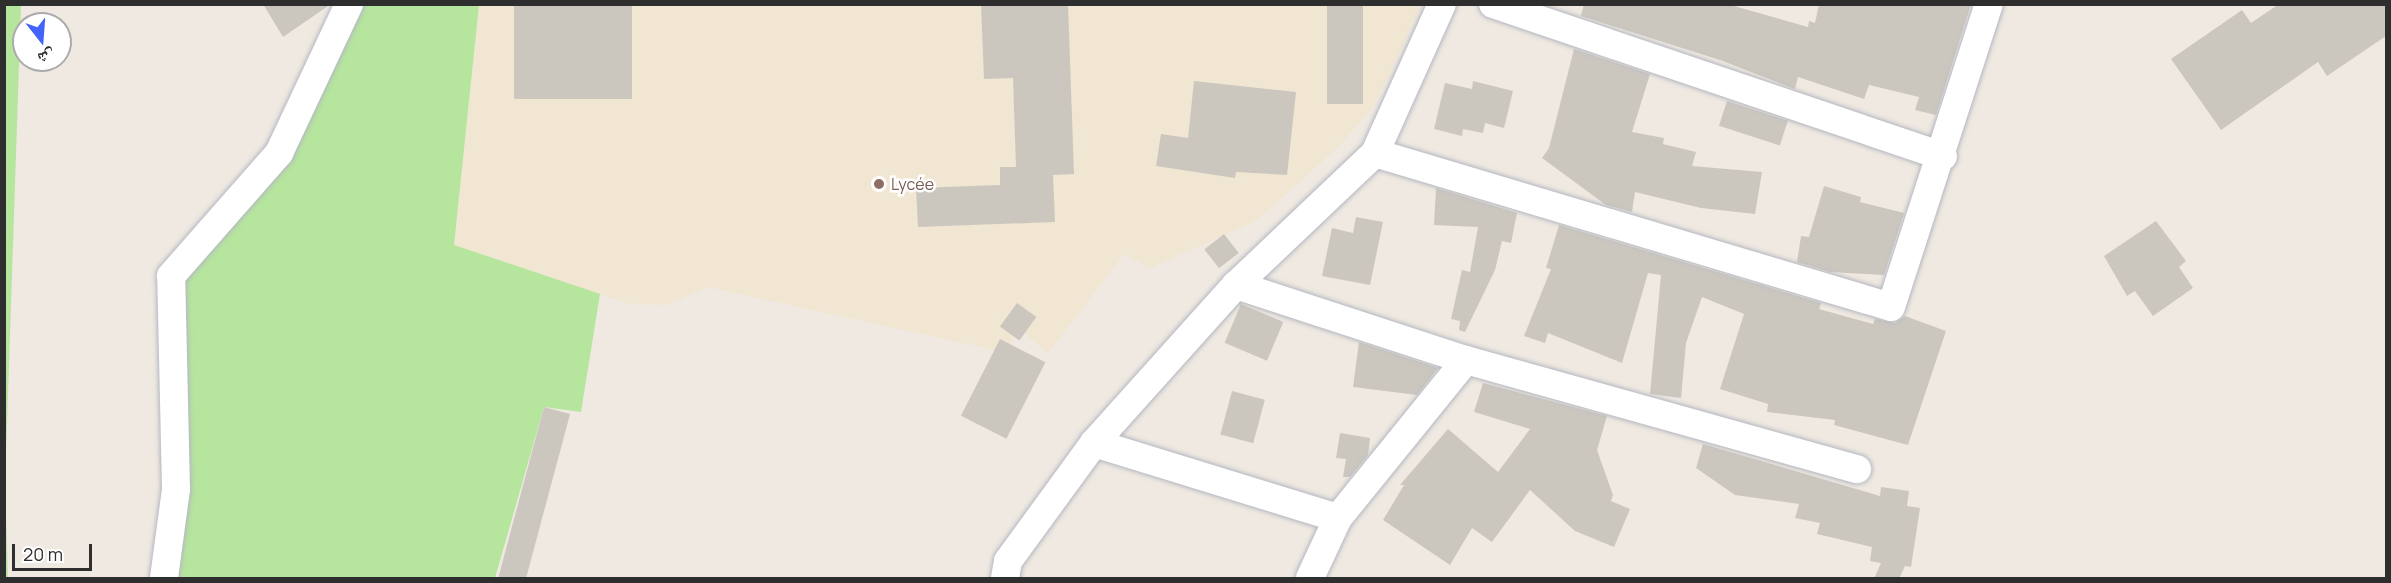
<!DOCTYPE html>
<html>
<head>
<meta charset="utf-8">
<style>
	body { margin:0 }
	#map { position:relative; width:2391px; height:583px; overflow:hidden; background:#efe9e1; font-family:Manrope,"Noto Naskh Arabic",sans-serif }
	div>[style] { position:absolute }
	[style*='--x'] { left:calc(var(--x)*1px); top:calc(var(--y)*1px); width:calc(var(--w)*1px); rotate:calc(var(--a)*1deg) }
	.education>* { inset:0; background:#f0e6d1 }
	.green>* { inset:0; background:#b6e59e }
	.building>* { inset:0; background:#cbc7bf; transform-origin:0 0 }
	.roads { filter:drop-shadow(0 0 2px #b4b7c1) drop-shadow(0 0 2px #b4b7c1) }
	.street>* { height:28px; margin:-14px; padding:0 14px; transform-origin:14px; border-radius:14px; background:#fff }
	.dots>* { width:16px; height:16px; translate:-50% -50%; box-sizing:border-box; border:3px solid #fff; border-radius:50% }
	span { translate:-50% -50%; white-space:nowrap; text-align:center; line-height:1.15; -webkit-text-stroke:5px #fff; paint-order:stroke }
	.education-label { font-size:16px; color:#785e54 }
	.left { translate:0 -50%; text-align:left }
	.frame { position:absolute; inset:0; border:6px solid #2e2e2e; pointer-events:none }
	.north { position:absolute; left:12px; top:12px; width:60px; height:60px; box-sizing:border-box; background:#fff; border:2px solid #ababab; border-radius:50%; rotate:163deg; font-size:16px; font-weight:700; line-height:24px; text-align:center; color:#2e2e2e }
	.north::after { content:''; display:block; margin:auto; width:21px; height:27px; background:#4264fb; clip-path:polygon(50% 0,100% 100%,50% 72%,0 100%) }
	.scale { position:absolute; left:12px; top:544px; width:80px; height:27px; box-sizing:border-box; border:3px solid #2e2e2e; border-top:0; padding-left:8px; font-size:18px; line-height:21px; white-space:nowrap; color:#2e2e2e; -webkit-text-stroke:4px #fff; paint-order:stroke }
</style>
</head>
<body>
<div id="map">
	<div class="education">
		<div style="clip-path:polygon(479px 5px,1421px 5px,1372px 109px,1337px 148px,1257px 220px,1150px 268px,1124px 254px,1048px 353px,1019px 329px,1004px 352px,707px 287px,667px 305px,630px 304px,454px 246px)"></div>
	</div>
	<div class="green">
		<div style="clip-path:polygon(4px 5px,21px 5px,5px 484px,8px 578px,4px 578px)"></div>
		<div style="clip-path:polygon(349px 5px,479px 5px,454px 245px,600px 294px,581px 412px,544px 407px,495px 578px,164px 578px,171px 276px,279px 153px)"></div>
	</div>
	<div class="building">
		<div style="clip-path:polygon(263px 4px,331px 4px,283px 37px)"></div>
		<div style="left:514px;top:4px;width:118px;height:95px"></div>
		<div style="clip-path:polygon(981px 4px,1068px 4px,1074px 174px,1053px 175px,1055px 222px,918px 227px,916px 188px,1000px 185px,1000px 167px,1016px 167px,1013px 78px,984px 79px)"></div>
		<div style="left:1327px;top:4px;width:36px;height:100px"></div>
		<div style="clip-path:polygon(1584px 4px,1727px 4px,1808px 27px,1809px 21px,1815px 23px,1819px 4px,1971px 4px,1936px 115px,1915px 110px,1919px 97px,1869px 85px,1864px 99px,1798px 77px,1795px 89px,1720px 60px,1581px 16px)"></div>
		<div style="clip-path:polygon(2279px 4px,2386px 4px,2386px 36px,2327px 76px,2318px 62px,2221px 130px,2171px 59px,2242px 10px,2251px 23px)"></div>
		<div style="clip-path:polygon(1574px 49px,1650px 74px,1632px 132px,1664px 138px,1663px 144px,1696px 152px,1692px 166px,1762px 172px,1755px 214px,1701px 208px,1635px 192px,1632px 212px,1606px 205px,1542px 158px,1549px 148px)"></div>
		<div style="clip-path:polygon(1194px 81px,1296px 92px,1287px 175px,1236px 172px,1235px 178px,1156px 166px,1161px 134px,1188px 138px)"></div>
		<div style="clip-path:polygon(1473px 81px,1513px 91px,1504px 128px,1485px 123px,1483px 133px,1463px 129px,1462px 136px,1434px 129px,1445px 83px,1472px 89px)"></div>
		<div style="left:1727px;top:101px;width:64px;height:26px;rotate:18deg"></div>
		<div style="clip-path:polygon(1824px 186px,1861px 197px,1860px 202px,1904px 213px,1884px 275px,1830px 272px,1797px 262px,1801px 236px,1809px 237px)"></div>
		<div style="clip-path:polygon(1436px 188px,1517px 213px,1511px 243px,1502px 241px,1495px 270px,1465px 332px,1459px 330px,1460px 321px,1451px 319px,1462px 270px,1470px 272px,1478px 227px,1434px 225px)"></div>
		<div style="clip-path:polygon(1356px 217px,1383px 222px,1370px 285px,1322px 276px,1332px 228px,1353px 233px)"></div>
		<div style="clip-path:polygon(2156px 221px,2186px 261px,2179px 267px,2193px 288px,2153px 316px,2135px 291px,2127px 296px,2104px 256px)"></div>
		<div style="clip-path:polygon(1559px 225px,1821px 303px,1819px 309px,1873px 324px,1875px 319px,1895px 323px,1905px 316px,1946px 331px,1908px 445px,1834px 425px,1835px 420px,1767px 412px,1768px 404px,1720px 389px,1744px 314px,1702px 297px,1686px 343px,1681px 398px,1650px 394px,1661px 275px,1648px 273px,1622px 363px,1548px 333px,1545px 343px,1524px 336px,1551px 269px,1546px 268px)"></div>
		<div style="left:1224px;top:234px;width:24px;height:25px;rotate:52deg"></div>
		<div style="left:1017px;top:303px;width:24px;height:29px;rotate:36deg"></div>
		<div style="left:1241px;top:304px;width:46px;height:42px;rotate:23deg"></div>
		<div style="left:1000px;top:339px;width:51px;height:86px;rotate:27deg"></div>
		<div style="clip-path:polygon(1359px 342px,1438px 368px,1417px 395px,1353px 387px)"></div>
		<div style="clip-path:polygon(1483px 383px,1607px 416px,1597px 450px,1613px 495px,1611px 501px,1630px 509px,1614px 547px,1575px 531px,1530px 490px,1492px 542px,1472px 528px,1450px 565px,1383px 520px,1404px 485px,1400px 485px,1448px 429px,1498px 472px,1530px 429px,1474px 412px)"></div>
		<div style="left:1232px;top:391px;width:34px;height:45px;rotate:15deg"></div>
		<div style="left:544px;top:407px;width:27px;height:179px;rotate:15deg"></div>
		<div style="clip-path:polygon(1340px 433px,1370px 438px,1368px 455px,1350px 477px,1343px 477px,1346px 459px,1336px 458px)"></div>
		<div style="clip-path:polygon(1703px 444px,1880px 496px,1881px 487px,1909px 491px,1907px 506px,1920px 508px,1911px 567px,1905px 566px,1899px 579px,1874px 579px,1881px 563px,1870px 561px,1872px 547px,1817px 534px,1820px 523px,1795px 518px,1799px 504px,1735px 495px,1696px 468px)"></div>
	</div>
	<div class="roads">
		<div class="street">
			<div style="--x:1493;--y:4;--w:475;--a:18.7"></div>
			<div style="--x:1375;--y:153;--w:538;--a:16.62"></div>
			<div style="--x:1891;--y:307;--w:318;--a:-72.1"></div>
			<div style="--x:1236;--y:285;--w:242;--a:18.1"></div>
			<div style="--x:1466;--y:360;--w:406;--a:15.6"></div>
			<div style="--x:1094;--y:443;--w:255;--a:17.1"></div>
			<div style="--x:164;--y:578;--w:90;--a:-82.3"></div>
			<div style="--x:176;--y:489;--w:213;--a:-91.3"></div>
			<div style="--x:171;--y:276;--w:164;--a:-48.7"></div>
			<div style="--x:279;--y:153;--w:165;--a:-64.8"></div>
			<div style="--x:1005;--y:578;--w:17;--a:-80"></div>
			<div style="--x:1008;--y:561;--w:146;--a:-53.9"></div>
			<div style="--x:1094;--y:443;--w:212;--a:-48.1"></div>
			<div style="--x:1236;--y:285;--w:192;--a:-43.5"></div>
			<div style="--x:1375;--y:153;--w:163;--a:-65.8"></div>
			<div style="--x:1310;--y:578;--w:66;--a:-65"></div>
			<div style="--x:1338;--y:518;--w:203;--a:-51"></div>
		</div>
	</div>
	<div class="dots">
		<div style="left:879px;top:184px;background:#8d6e63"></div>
	</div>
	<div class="education-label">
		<span class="left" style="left:891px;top:184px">Lycée</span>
	</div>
	<div class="frame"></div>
	<div class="north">ش</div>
	<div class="scale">20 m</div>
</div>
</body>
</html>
